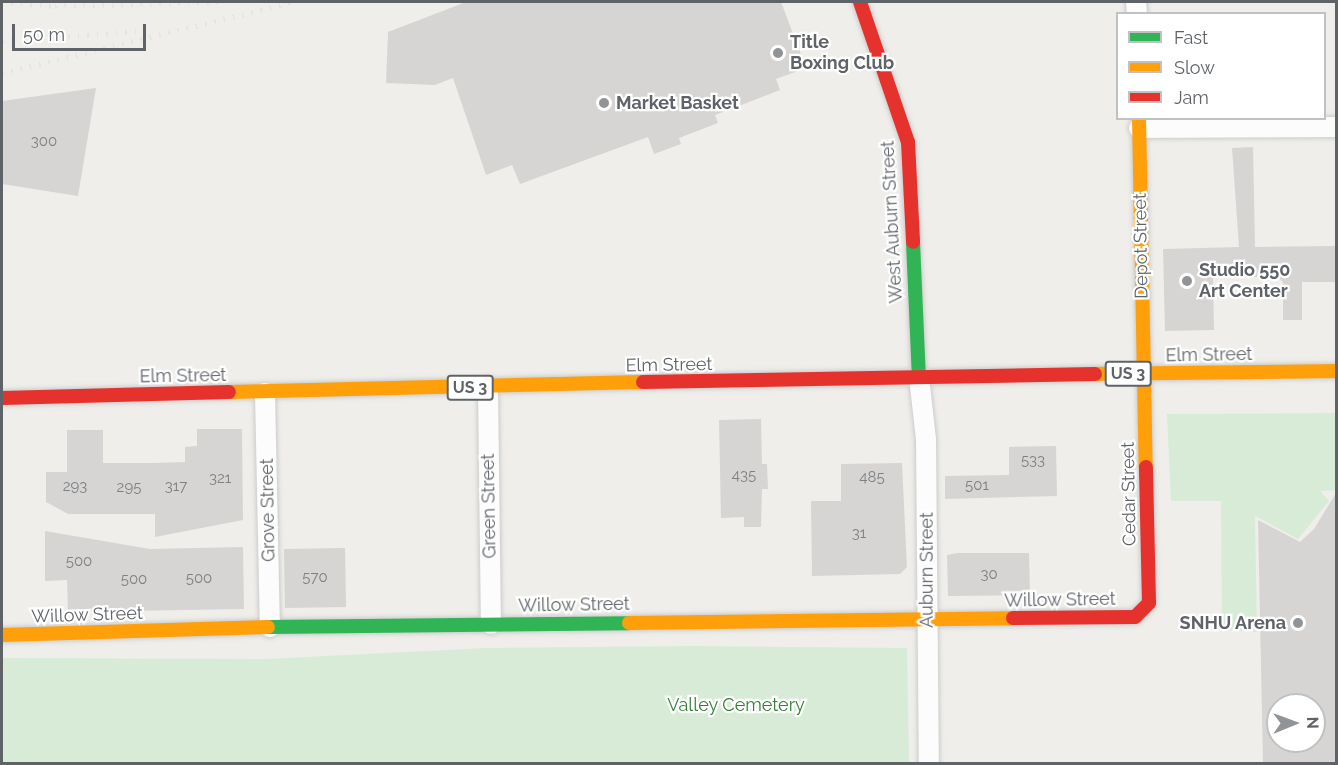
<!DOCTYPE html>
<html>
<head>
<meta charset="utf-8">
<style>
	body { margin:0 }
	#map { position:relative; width:1338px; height:765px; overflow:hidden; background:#efeeea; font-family:Raleway,sans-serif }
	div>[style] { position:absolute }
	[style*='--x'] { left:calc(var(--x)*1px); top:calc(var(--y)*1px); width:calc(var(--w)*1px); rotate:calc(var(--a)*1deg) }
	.green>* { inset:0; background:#d8ebd6 }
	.building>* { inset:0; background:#d6d5d3; transform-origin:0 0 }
	.roads { filter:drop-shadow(0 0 2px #cbcccc) drop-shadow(0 0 2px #cbcccc) }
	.street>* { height:20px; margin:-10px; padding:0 10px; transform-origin:10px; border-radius:10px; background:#fdfcfc }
	.fast>* { height:14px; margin:-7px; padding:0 7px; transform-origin:7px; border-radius:7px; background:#30b455 }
	.slow>* { height:14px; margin:-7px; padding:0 7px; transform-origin:7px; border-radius:7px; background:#ff9f0a }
	.jam>* { height:14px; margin:-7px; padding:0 7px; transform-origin:7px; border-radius:7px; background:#e5322d }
	.rail>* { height:4.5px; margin-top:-2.25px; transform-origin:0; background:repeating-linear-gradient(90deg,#e4e4e4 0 1.5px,transparent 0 9.5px) }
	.dots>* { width:16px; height:16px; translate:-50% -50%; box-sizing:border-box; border:3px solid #fff; border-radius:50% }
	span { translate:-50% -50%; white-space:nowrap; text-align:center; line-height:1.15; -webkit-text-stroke:4.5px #fff; paint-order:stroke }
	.number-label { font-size:15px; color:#7e8184 }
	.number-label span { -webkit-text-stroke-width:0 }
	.shield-label span { padding:2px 4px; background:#fff; border:2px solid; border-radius:4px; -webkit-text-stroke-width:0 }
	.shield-label { font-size:16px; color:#5f6368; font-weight:700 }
	.poi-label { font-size:18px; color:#5f6368; font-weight:700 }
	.left { translate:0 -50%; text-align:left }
	.right { translate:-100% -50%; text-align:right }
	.street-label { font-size:18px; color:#5f6368 }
	.park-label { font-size:18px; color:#348238 }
	.frame { position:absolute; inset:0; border:3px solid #5f6368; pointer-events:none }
	.legend { position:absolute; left:1116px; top:12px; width:210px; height:108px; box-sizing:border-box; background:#fff; border:2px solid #bfc1c3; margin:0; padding:8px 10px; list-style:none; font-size:18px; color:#5f6368 }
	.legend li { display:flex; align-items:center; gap:12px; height:30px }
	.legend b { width:30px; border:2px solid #bfc1c3 }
	.north { position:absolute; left:1266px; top:693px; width:60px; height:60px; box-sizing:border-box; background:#fff; border:2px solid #bfc1c3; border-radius:50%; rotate:89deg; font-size:16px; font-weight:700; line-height:24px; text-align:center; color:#5f6368 }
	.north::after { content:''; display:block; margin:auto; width:21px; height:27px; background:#919496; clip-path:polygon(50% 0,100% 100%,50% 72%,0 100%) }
	.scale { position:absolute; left:12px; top:24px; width:134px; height:27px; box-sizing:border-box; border:3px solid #5f6368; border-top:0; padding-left:8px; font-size:18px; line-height:21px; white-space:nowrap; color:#5f6368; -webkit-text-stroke:4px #fff; paint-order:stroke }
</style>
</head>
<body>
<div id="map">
	<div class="green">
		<div style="clip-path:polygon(1336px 413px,1336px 490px,1320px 491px,1329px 501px,1298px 539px,1255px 516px,1257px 632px,1222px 630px,1221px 501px,1171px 501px,1167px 414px)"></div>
		<div style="clip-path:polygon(696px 646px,907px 648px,909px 763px,2px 763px,2px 658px,266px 659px,487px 648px)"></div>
	</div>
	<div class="building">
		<div style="clip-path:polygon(466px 2px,781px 2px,806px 68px,776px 79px,780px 90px,715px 115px,718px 123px,679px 138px,681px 144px,654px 154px,648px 137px,520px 184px,512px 165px,486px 175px,453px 78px,435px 85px,386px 83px,388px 32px)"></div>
		<div style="clip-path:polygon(96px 88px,78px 196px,2px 184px,2px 101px)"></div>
		<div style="clip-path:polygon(1253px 147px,1255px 247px,1336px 246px,1336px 282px,1302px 282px,1302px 320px,1283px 320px,1283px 282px,1278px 277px,1213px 277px,1214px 330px,1165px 331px,1163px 249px,1239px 247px,1232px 148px)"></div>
		<div style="clip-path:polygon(761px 419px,762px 464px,767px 464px,768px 489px,762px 489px,761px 527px,744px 527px,744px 517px,721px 518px,719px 420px)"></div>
		<div style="clip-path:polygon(197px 429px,242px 429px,243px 520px,155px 537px,155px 514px,68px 514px,46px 502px,46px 472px,67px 472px,67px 430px,103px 430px,103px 463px,154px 463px,185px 462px,185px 447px,197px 446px)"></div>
		<div style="clip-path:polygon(1056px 446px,1057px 496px,945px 499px,945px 476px,1009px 475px,1009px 447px)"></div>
		<div style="clip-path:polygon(902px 463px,907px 567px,900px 574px,812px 576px,811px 501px,841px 501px,841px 464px)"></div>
		<div style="clip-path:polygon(evenodd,1336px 493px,1336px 764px,1263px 764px,1258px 520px,1300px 542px,1314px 529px,1336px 493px,1278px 705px,1314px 705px,1314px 741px,1278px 741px,1278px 705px)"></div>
		<div style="clip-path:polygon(45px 531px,150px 549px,243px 547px,244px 609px,68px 612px,67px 580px,45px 581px)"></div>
		<div style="left:345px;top:548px;width:59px;height:61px;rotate:89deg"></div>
		<div style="clip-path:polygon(958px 553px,1029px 553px,1030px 595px,948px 596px,947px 555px)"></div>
	</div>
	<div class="roads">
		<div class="street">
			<div style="--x:1136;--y:2;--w:12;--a:85"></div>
			<div style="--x:1139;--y:128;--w:197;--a:-0.3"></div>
			<div style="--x:919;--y:377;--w:62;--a:83.6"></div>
			<div style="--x:926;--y:439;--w:325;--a:89.5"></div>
			<div style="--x:488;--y:387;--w:237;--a:89.3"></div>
			<div style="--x:265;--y:393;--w:234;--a:88.8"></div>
		</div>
		<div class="fast">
			<div style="--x:913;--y:242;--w:135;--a:87.5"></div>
			<div style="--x:268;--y:627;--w:361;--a:-0.6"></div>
		</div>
		<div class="slow">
			<div style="--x:1139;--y:118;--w:349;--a:88.9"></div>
			<div style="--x:1095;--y:374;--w:241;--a:-0.7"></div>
			<div style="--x:229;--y:392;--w:414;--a:-1.4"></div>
			<div style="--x:629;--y:623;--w:384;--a:-0.7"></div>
			<div style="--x:2;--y:635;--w:266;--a:-1.7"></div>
		</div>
		<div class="jam">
			<div style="--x:860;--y:2;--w:148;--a:71.1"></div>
			<div style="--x:908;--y:142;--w:100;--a:87.1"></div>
			<div style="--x:643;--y:382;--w:452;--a:-1"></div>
			<div style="--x:2;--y:398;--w:227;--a:-1.5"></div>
			<div style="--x:1013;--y:618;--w:122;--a:-0.5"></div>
			<div style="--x:1135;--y:617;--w:20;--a:-45"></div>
			<div style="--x:1149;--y:603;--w:136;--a:-91.3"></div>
		</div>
	</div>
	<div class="rail">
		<div style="--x:2;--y:2;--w:53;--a:4.3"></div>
		<div style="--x:55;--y:6;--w:166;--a:-1.4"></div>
		<div style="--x:2;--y:41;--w:137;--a:-4.2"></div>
		<div style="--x:2;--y:73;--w:300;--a:-13.7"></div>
	</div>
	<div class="dots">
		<div style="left:778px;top:53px;background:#919496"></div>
		<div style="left:604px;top:103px;background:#919496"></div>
		<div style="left:1187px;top:281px;background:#919496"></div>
		<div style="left:1298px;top:623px;background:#919496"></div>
	</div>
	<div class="number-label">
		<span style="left:44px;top:142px">300</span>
		<span style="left:1033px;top:461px">533</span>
		<span style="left:744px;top:476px">435</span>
		<span style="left:872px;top:478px">485</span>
		<span style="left:220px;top:479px">321</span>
		<span style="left:977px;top:486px">501</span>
		<span style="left:75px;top:487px">293</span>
		<span style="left:176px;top:487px">317</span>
		<span style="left:129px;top:488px">295</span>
		<span style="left:859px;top:534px">31</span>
		<span style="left:79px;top:562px">500</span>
		<span style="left:989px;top:575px">30</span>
		<span style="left:315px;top:578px">570</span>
		<span style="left:199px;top:579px">500</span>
		<span style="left:134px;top:580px">500</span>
	</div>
	<div class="shield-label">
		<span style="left:1128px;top:374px">US 3</span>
		<span style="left:470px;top:388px">US 3</span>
	</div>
	<div class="poi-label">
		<span class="left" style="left:790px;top:53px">Title<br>Boxing Club</span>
		<span class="left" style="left:616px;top:103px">Market Basket</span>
		<span class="left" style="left:1199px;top:281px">Studio 550<br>Art Center</span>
		<span class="right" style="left:1286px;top:623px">SNHU Arena</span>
	</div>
	<div class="street-label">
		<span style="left:892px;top:222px;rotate:-93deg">West Auburn Street</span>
		<span style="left:1141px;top:246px;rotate:-91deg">Depot Street</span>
		<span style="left:1209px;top:355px;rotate:-1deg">Elm Street</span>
		<span style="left:669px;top:365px;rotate:-1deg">Elm Street</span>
		<span style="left:183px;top:376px;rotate:-1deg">Elm Street</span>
		<span style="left:1129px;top:494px;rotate:-91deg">Cedar Street</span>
		<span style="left:489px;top:506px;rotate:-91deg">Green Street</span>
		<span style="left:268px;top:510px;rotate:-91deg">Grove Street</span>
		<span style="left:927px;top:570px;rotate:-90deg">Auburn Street</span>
		<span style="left:1060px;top:600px;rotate:-1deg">Willow Street</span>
		<span style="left:574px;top:605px;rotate:-1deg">Willow Street</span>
		<span style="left:87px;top:615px;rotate:-2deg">Willow Street</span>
	</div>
	<div class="park-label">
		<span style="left:736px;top:705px">Valley Cemetery</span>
	</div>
	<div class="frame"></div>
	<ul class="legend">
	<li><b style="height:8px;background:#30b455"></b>Fast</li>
	<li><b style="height:8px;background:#ff9f0a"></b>Slow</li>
	<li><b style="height:8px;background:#e5322d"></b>Jam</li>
	</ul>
	<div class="north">N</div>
	<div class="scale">50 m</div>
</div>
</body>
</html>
